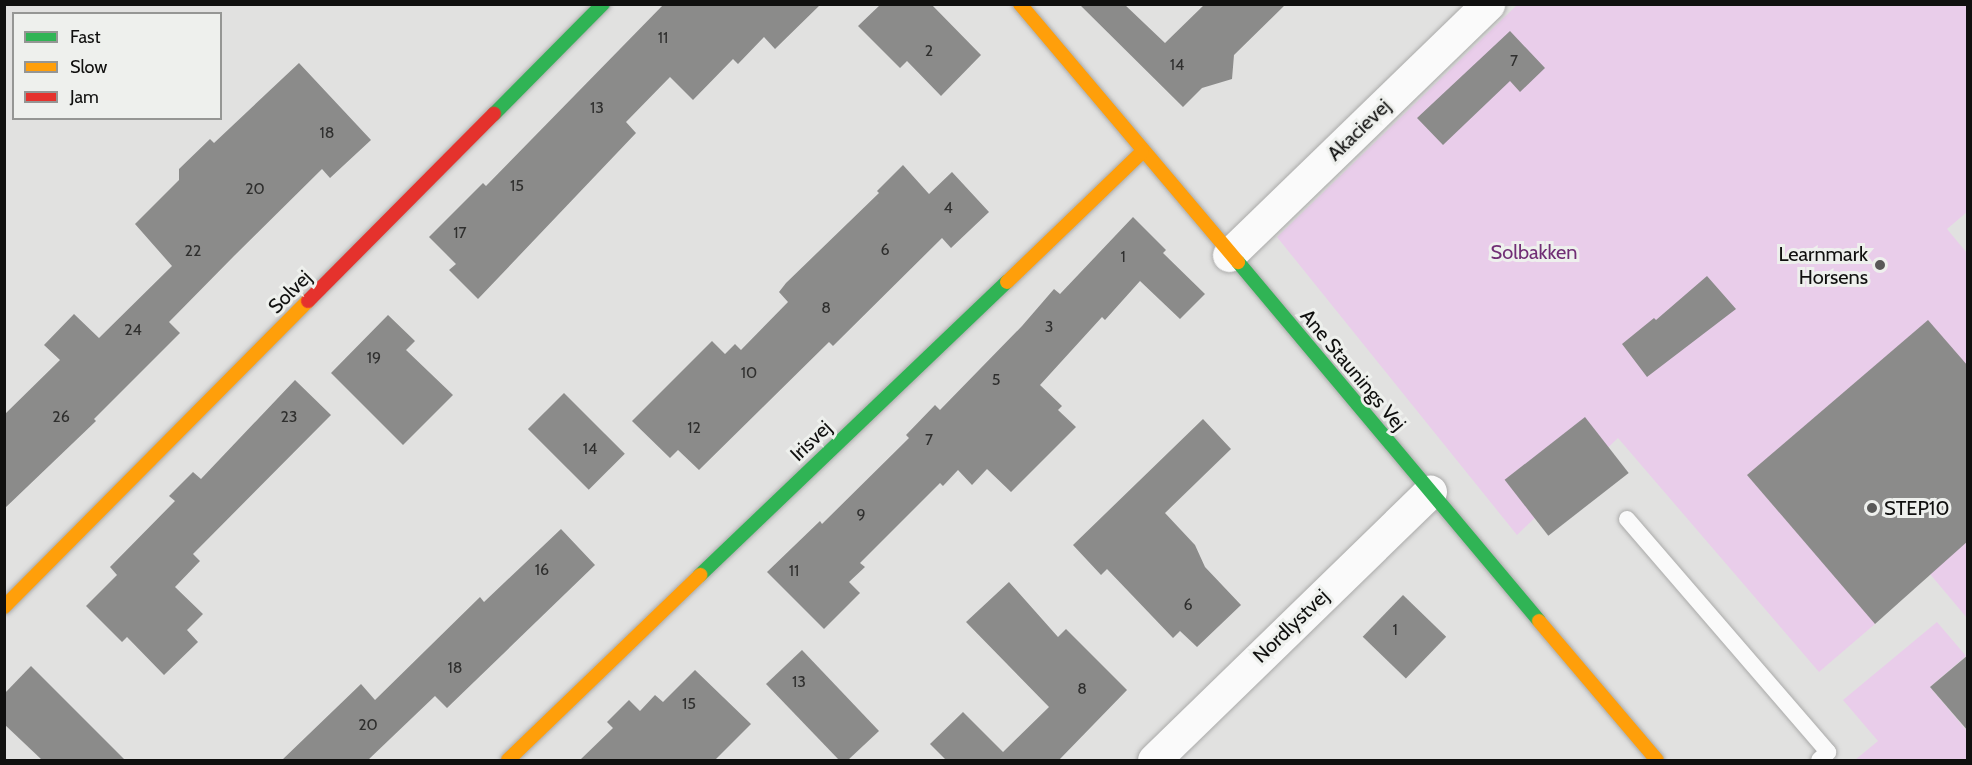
<!DOCTYPE html>
<html>
<head>
<meta charset="utf-8">
<style>
	body { margin:0 }
	#map { position:relative; width:1972px; height:765px; overflow:hidden; background:#e1e1e0; font-family:Cabin,sans-serif }
	div>[style] { position:absolute }
	[style*='--x'] { left:calc(var(--x)*1px); top:calc(var(--y)*1px); width:calc(var(--w)*1px); rotate:calc(var(--a)*1deg) }
	.green>* { inset:0; background:#e9cdea }
	.building>* { inset:0; background:#8b8b8a; transform-origin:0 0 }
	.roads { filter:drop-shadow(0 0 2px #aaaaa9) drop-shadow(0 0 2px #aaaaa9) }
	.lane>* { height:16px; margin:-8px; padding:0 8px; transform-origin:8px; border-radius:8px; background:#fafafa }
	.street>* { height:33px; margin:-16.5px; padding:0 16.5px; transform-origin:16.5px; border-radius:16.5px; background:#fafafa }
	.fast>* { height:14px; margin:-7px; padding:0 7px; transform-origin:7px; border-radius:7px; background:#30b455 }
	.slow>* { height:14px; margin:-7px; padding:0 7px; transform-origin:7px; border-radius:7px; background:#ff9f0a }
	.jam>* { height:14px; margin:-7px; padding:0 7px; transform-origin:7px; border-radius:7px; background:#e5322d }
	.dots>* { width:16px; height:16px; translate:-50% -50%; box-sizing:border-box; border:3px solid #eef0ed; border-radius:50% }
	span { translate:-50% -50%; white-space:nowrap; text-align:center; line-height:1.15; -webkit-text-stroke:6px #eef0ed; paint-order:stroke }
	.number-label { font-size:16px; color:#2f2f2e }
	.number-label span { -webkit-text-stroke-width:0 }
	.street-label { font-size:20px; color:#10100f }
	.park-label { font-size:20px; color:#712e75 }
	.poi-label { font-size:20px; color:#10100f }
	.right { translate:-100% -50%; text-align:right }
	.left { translate:0 -50%; text-align:left }
	.frame { position:absolute; inset:0; border:6px solid #10100f; pointer-events:none }
	.legend { position:absolute; left:12px; top:12px; width:210px; height:108px; box-sizing:border-box; background:#eef0ed; border:2px solid #959694; margin:0; padding:8px 10px; list-style:none; font-size:18px; color:#10100f }
	.legend li { display:flex; align-items:center; gap:12px; height:30px }
	.legend b { width:30px; border:2px solid #959694 }
</style>
</head>
<body>
<div id="map">
	<div class="green">
		<div style="clip-path:polygon(1517px 5px,1967px 5px,1967px 212px,1947px 229px,1967px 253px,1967px 366px,1875px 624px,1819px 672px,1618px 438px,1517px 535px,1277px 237px)"></div>
		<div style="clip-path:polygon(1967px 541px,1967px 618px,1930px 574px)"></div>
		<div style="clip-path:polygon(1937px 622px,1966px 656px,1930px 687px,1967px 731px,1967px 760px,1855px 760px,1878px 741px,1843px 700px)"></div>
	</div>
	<div class="building">
		<div style="clip-path:polygon(664px 4px,821px 4px,775px 49px,764px 37px,738px 64px,733px 59px,693px 100px,670px 77px,626px 122px,636px 133px,478px 299px,449px 270px,456px 264px,429px 237px,483px 183px,486px 186px)"></div>
		<div style="clip-path:polygon(881px 4px,931px 4px,981px 55px,941px 96px,907px 61px,900px 68px,858px 26px)"></div>
		<div style="clip-path:polygon(1079px 4px,1124px 4px,1165px 43px,1205px 4px,1286px 4px,1234px 55px,1232px 79px,1202px 88px,1183px 107px)"></div>
		<div style="clip-path:polygon(1510px 31px,1545px 68px,1520px 92px,1510px 81px,1443px 145px,1417px 118px)"></div>
		<div style="clip-path:polygon(299px 63px,371px 140px,330px 178px,322px 169px,234px 256px,169px 322px,180px 333px,94px 419px,96px 421px,4px 509px,4px 415px,60px 360px,44px 345px,74px 314px,99px 338px,172px 266px,135px 224px,179px 180px,179px 169px,210px 139px,214px 143px)"></div>
		<div style="clip-path:polygon(903px 165px,929px 194px,952px 172px,989px 212px,951px 248px,942px 238px,833px 346px,829px 342px,699px 470px,678px 450px,670px 458px,632px 421px,712px 341px,725px 354px,735px 344px,741px 350px,788px 302px,779px 292px,786px 283px,879px 193px,877px 191px)"></div>
		<div style="clip-path:polygon(1133px 217px,1166px 250px,1163px 253px,1205px 294px,1180px 319px,1140px 281px,1105px 320px,1102px 317px,1040px 385px,1062px 406px,1058px 410px,1076px 427px,1011px 492px,987px 469px,972px 485px,958px 470px,943px 486px,940px 483px,860px 563px,865px 567px,849px 582px,860px 593px,824px 629px,767px 572px,820px 521px,822px 524px,909px 438px,906px 435px,935px 405px,940px 410px,1022px 326px,1054px 289px,1060px 294px)"></div>
		<div style="clip-path:polygon(1707px 276px,1736px 309px,1647px 377px,1622px 344px,1654px 318px,1656px 320px)"></div>
		<div style="clip-path:polygon(388px 315px,415px 341px,406px 350px,453px 395px,403px 445px,331px 373px)"></div>
		<div style="clip-path:polygon(1928px 320px,1968px 366px,1968px 541px,1875px 624px,1747px 475px)"></div>
		<div style="clip-path:polygon(295px 380px,331px 415px,193px 554px,200px 561px,175px 587px,203px 614px,187px 630px,198px 642px,164px 675px,127px 637px,122px 642px,86px 606px,117px 575px,110px 567px,175px 501px,169px 496px,193px 472px,201px 479px)"></div>
		<div style="left:564px;top:393px;width:86px;height:51px;rotate:45deg"></div>
		<div style="left:1585px;top:417px;width:71px;height:102px;rotate:52deg"></div>
		<div style="clip-path:polygon(1203px 419px,1231px 449px,1165px 513px,1195px 545px,1205px 567px,1241px 605px,1197px 647px,1180px 631px,1173px 638px,1107px 569px,1101px 575px,1073px 545px)"></div>
		<div style="clip-path:polygon(561px 529px,595px 565px,447px 708px,435px 696px,368px 760px,282px 760px,361px 684px,375px 700px,480px 597px,484px 602px)"></div>
		<div style="clip-path:polygon(1009px 582px,1058px 637px,1066px 629px,1127px 690px,1059px 760px,946px 760px,930px 744px,963px 712px,1003px 752px,1049px 707px,966px 622px)"></div>
		<div style="left:1403px;top:595px;width:60px;height:58px;rotate:44deg"></div>
		<div style="clip-path:polygon(802px 650px,879px 731px,848px 760px,839px 760px,766px 684px)"></div>
		<div style="clip-path:polygon(1968px 655px,1968px 731px,1930px 687px)"></div>
		<div style="clip-path:polygon(31px 666px,125px 760px,42px 760px,4px 724px,4px 694px)"></div>
		<div style="clip-path:polygon(695px 670px,751px 724px,715px 760px,580px 760px,613px 728px,607px 722px,629px 700px,640px 711px,655px 695px,663px 702px)"></div>
	</div>
	<div class="roads">
		<div class="lane">
			<div style="--x:1627;--y:519;--w:308;--a:49.2"></div>
			<div style="--x:1828;--y:752;--w:12;--a:138"></div>
		</div>
		<div class="street">
			<div style="--x:1229;--y:255;--w:361;--a:-44.1"></div>
			<div style="--x:1154;--y:760;--w:385;--a:-44.2"></div>
		</div>
		<div class="fast">
			<div style="--x:494;--y:114;--w:155;--a:-45.3"></div>
			<div style="--x:1238;--y:262;--w:468;--a:50"></div>
			<div style="--x:700;--y:575;--w:424;--a:-43.7"></div>
		</div>
		<div class="slow">
			<div style="--x:1020;--y:4;--w:338;--a:49.8"></div>
			<div style="--x:1007;--y:282;--w:187;--a:-43.9"></div>
			<div style="--x:4;--y:607;--w:431;--a:-45.2"></div>
			<div style="--x:1539;--y:621;--w:182;--a:49.7"></div>
			<div style="--x:508;--y:760;--w:267;--a:-43.9"></div>
		</div>
		<div class="jam">
			<div style="--x:308;--y:301;--w:264;--a:-45.2"></div>
		</div>
	</div>
	<div class="dots">
		<div style="left:1880px;top:265px;background:#595958"></div>
		<div style="left:1872px;top:508px;background:#595958"></div>
	</div>
	<div class="number-label">
		<span style="left:663px;top:38px">11</span>
		<span style="left:929px;top:51px">2</span>
		<span style="left:1514px;top:61px">7</span>
		<span style="left:1177px;top:65px">14</span>
		<span style="left:597px;top:108px">13</span>
		<span style="left:327px;top:133px">18</span>
		<span style="left:517px;top:186px">15</span>
		<span style="left:255px;top:189px">20</span>
		<span style="left:948px;top:208px">4</span>
		<span style="left:460px;top:233px">17</span>
		<span style="left:885px;top:250px">6</span>
		<span style="left:193px;top:251px">22</span>
		<span style="left:1123px;top:257px">1</span>
		<span style="left:826px;top:308px">8</span>
		<span style="left:1049px;top:327px">3</span>
		<span style="left:133px;top:330px">24</span>
		<span style="left:374px;top:358px">19</span>
		<span style="left:749px;top:373px">10</span>
		<span style="left:996px;top:380px">5</span>
		<span style="left:61px;top:417px">26</span>
		<span style="left:289px;top:417px">23</span>
		<span style="left:694px;top:428px">12</span>
		<span style="left:929px;top:440px">7</span>
		<span style="left:590px;top:449px">14</span>
		<span style="left:861px;top:515px">9</span>
		<span style="left:542px;top:570px">16</span>
		<span style="left:794px;top:571px">11</span>
		<span style="left:1188px;top:605px">6</span>
		<span style="left:1395px;top:630px">1</span>
		<span style="left:455px;top:668px">18</span>
		<span style="left:799px;top:682px">13</span>
		<span style="left:1082px;top:689px">8</span>
		<span style="left:689px;top:704px">15</span>
		<span style="left:368px;top:725px">20</span>
	</div>
	<div class="street-label">
		<span style="left:1359px;top:130px;rotate:-44deg">Akacievej</span>
		<span style="left:290px;top:292px;rotate:-45deg">Solvej</span>
		<span style="left:1353px;top:370px;rotate:50deg">Ane Staunings Vej</span>
		<span style="left:811px;top:441px;rotate:-44deg">Irisvej</span>
		<span style="left:1291px;top:626px;rotate:-44deg">Nordlystvej</span>
	</div>
	<div class="park-label">
		<span style="left:1534px;top:252px">Solbakken</span>
	</div>
	<div class="poi-label">
		<span class="right" style="left:1868px;top:266px">Learnmark<br>Horsens</span>
		<span class="left" style="left:1884px;top:508px">STEP10</span>
	</div>
	<div class="frame"></div>
	<ul class="legend">
	<li><b style="height:8px;background:#30b455"></b>Fast</li>
	<li><b style="height:8px;background:#ff9f0a"></b>Slow</li>
	<li><b style="height:8px;background:#e5322d"></b>Jam</li>
	</ul>
</div>
</body>
</html>
